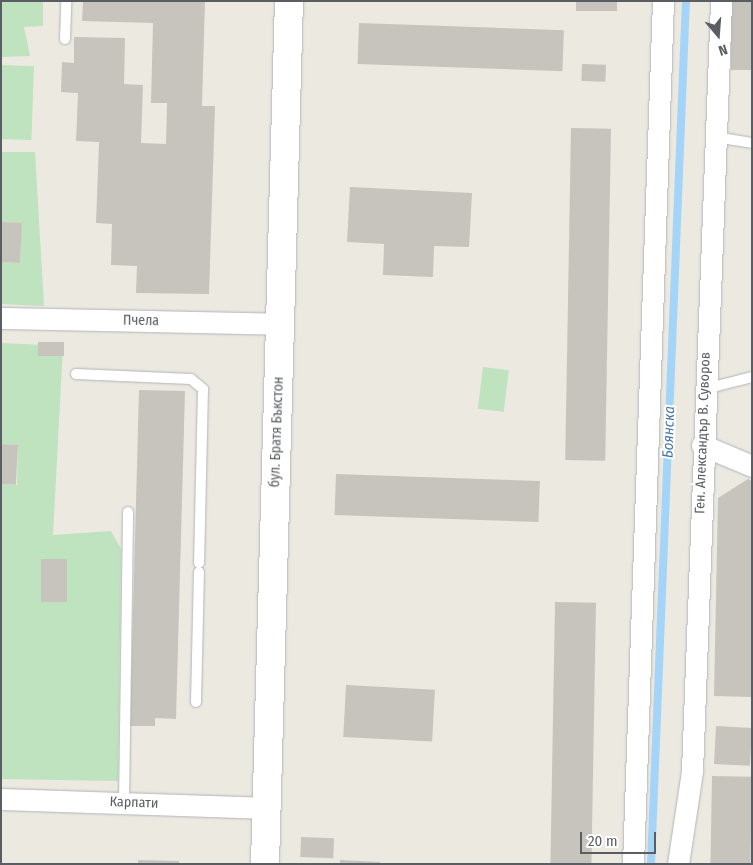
<!DOCTYPE html>
<html>
<head>
<meta charset="utf-8">
<style>
	body { margin:0 }
	#map { position:relative; width:753px; height:865px; overflow:hidden; background:#ece9e1; font-family:"Fira Sans Condensed",sans-serif }
	div>[style] { position:absolute }
	[style*='--x'] { left:calc(var(--x)*1px); top:calc(var(--y)*1px); width:calc(var(--w)*1px); rotate:calc(var(--a)*1deg) }
	.green>* { inset:0; background:#bfe2bf; transform-origin:0 0 }
	.stream>* { height:8px; margin:-4px; padding:0 4px; transform-origin:4px; border-radius:4px; background:#a4d5f9 }
	.building>* { inset:0; background:#c7c4be; transform-origin:0 0 }
	.roads { filter:drop-shadow(0 0 1px #b2b4b8) drop-shadow(0 0 1px #b2b4b8) }
	.lane>* { height:10px; margin:-5px; padding:0 5px; transform-origin:5px; border-radius:5px; background:#fff }
	.street>* { height:21px; margin:-10.5px; padding:0 10.5px; transform-origin:10.5px; border-radius:10.5px; background:#fff }
	.secondary>* { height:28px; margin:-14px; padding:0 14px; transform-origin:14px; border-radius:14px; background:#fff }
	span { translate:-50% -50%; white-space:nowrap; text-align:center; line-height:1.15; -webkit-text-stroke:4px #fff; paint-order:stroke }
	.street-label { font-size:14px; color:#5a5d61 }
	.water-label { font-size:15px; color:#4377a9; font-style:italic }
	.frame { position:absolute; inset:0; border:2px solid #5a5d61; pointer-events:none }
	.north { position:absolute; left:693px; top:10px; width:50px; height:50px; -webkit-text-stroke:4px #fff; paint-order:stroke; rotate:162deg; font-size:14px; font-weight:700; line-height:20px; text-align:center; color:#5a5d61 }
	.north::after { content:''; display:block; margin:auto; width:18px; height:22px; background:#5a5d61; clip-path:polygon(50% 0,100% 100%,50% 72%,0 100%) }
	.scale { position:absolute; left:580px; top:832px; width:76px; height:22px; box-sizing:border-box; border:2px solid #5a5d61; border-top:0; padding-left:6px; font-size:15px; line-height:18px; white-space:nowrap; color:#5a5d61; -webkit-text-stroke:4px #fff; paint-order:stroke }
</style>
</head>
<body>
<div id="map">
	<div class="green">
		<div style="clip-path:polygon(1px 1px,43px 1px,43px 26px,24px 27px,30px 56px,1px 57px)"></div>
		<div style="left:1px;top:65px;width:33px;height:74px;rotate:2deg"></div>
		<div style="clip-path:polygon(1px 152px,35px 152px,44px 306px,1px 304px,1px 262px,20px 263px,21px 223px,1px 222px)"></div>
		<div style="clip-path:polygon(1px 343px,63px 346px,53px 535px,111px 531px,121px 549px,118px 781px,1px 779px,1px 484px,17px 485px,18px 445px,1px 444px)"></div>
		<div style="left:483px;top:367px;width:26px;height:42px;rotate:7deg"></div>
	</div>
	<div class="stream">
		<div style="--x:651;--y:864;--w:864;--a:-87.68"></div>
	</div>
	<div class="building">
		<div style="clip-path:polygon(83px 1px,205px 1px,202px 106px,215px 106px,209px 294px,136px 293px,137px 266px,111px 265px,112px 224px,96px 223px,99px 142px,76px 141px,78px 93px,61px 92px,62px 62px,74px 63px,74px 37px,125px 38px,124px 84px,143px 85px,141px 143px,166px 144px,167px 103px,151px 103px,153px 23px,82px 21px)"></div>
		<div style="left:576px;top:1px;width:41px;height:10px"></div>
		<div style="left:731px;top:1px;width:21px;height:69px"></div>
		<div style="left:359px;top:23px;width:205px;height:41px;rotate:2deg"></div>
		<div style="left:582px;top:64px;width:24px;height:17px;rotate:2deg"></div>
		<div style="left:571px;top:128px;width:40px;height:332px;rotate:1deg"></div>
		<div style="clip-path:polygon(350px 187px,472px 193px,469px 247px,434px 246px,433px 277px,383px 275px,384px 244px,347px 242px)"></div>
		<div style="left:1px;top:222px;width:21px;height:40px;rotate:3deg"></div>
		<div style="left:38px;top:342px;width:26px;height:14px"></div>
		<div style="clip-path:polygon(139px 390px,185px 391px,176px 719px,155px 718px,155px 726px,130px 726px)"></div>
		<div style="left:1px;top:444px;width:17px;height:40px;rotate:3deg"></div>
		<div style="left:336px;top:474px;width:204px;height:41px;rotate:2deg"></div>
		<div style="clip-path:polygon(748px 479px,752px 481px,752px 697px,714px 696px,718px 498px)"></div>
		<div style="left:41px;top:559px;width:26px;height:43px"></div>
		<div style="left:555px;top:602px;width:41px;height:262px;rotate:1deg"></div>
		<div style="left:346px;top:685px;width:89px;height:52px;rotate:3deg"></div>
		<div style="left:716px;top:726px;width:36px;height:38px;rotate:3deg"></div>
		<div style="left:712px;top:776px;width:40px;height:88px;rotate:1deg"></div>
		<div style="left:301px;top:837px;width:33px;height:20px;rotate:2deg"></div>
		<div style="clip-path:polygon(138px 860px,179px 861px,179px 864px,138px 864px)"></div>
		<div style="clip-path:polygon(340px 860px,380px 862px,380px 864px,340px 864px)"></div>
	</div>
	<div class="roads">
		<div class="lane">
			<div style="--x:65;--y:39;--w:38;--a:-88"></div>
			<div style="--x:715;--y:137;--w:37;--a:9"></div>
			<div style="--x:76;--y:374;--w:115;--a:2.5"></div>
			<div style="--x:191;--y:379;--w:16;--a:40"></div>
			<div style="--x:203;--y:389;--w:174;--a:91.3"></div>
			<div style="--x:705;--y:389;--w:49;--a:-14.3"></div>
			<div style="--x:196;--y:702;--w:130;--a:-88.7"></div>
			<div style="--x:124;--y:803;--w:291;--a:-89.2"></div>
		</div>
		<div class="street">
			<div style="--x:1;--y:318;--w:279;--a:1.2"></div>
			<div style="--x:702;--y:445;--w:54;--a:22.8"></div>
			<div style="--x:1;--y:799;--w:266;--a:1.9"></div>
			<div style="--x:633;--y:864;--w:864;--a:-88.01"></div>
			<div style="--x:678;--y:864;--w:94;--a:-81.4"></div>
			<div style="--x:692;--y:771;--w:771;--a:-87.84"></div>
		</div>
		<div class="secondary">
			<div style="--x:265;--y:864;--w:863;--a:-88.41"></div>
		</div>
	</div>
	<div class="street-label">
		<span style="left:141px;top:321px;rotate:1deg">Пчела</span>
		<span style="left:277px;top:432px;rotate:-88deg">бул. Братя Бъкстон</span>
		<span style="left:703px;top:433px;rotate:-88deg">Ген. Александър В. Суворов</span>
		<span style="left:134px;top:803px;rotate:2deg">Карпати</span>
	</div>
	<div class="water-label">
		<span style="left:669px;top:432px;rotate:-88deg">Боянска</span>
	</div>
	<div class="frame"></div>
	<div class="north">N</div>
	<div class="scale">20 m</div>
</div>
</body>
</html>
